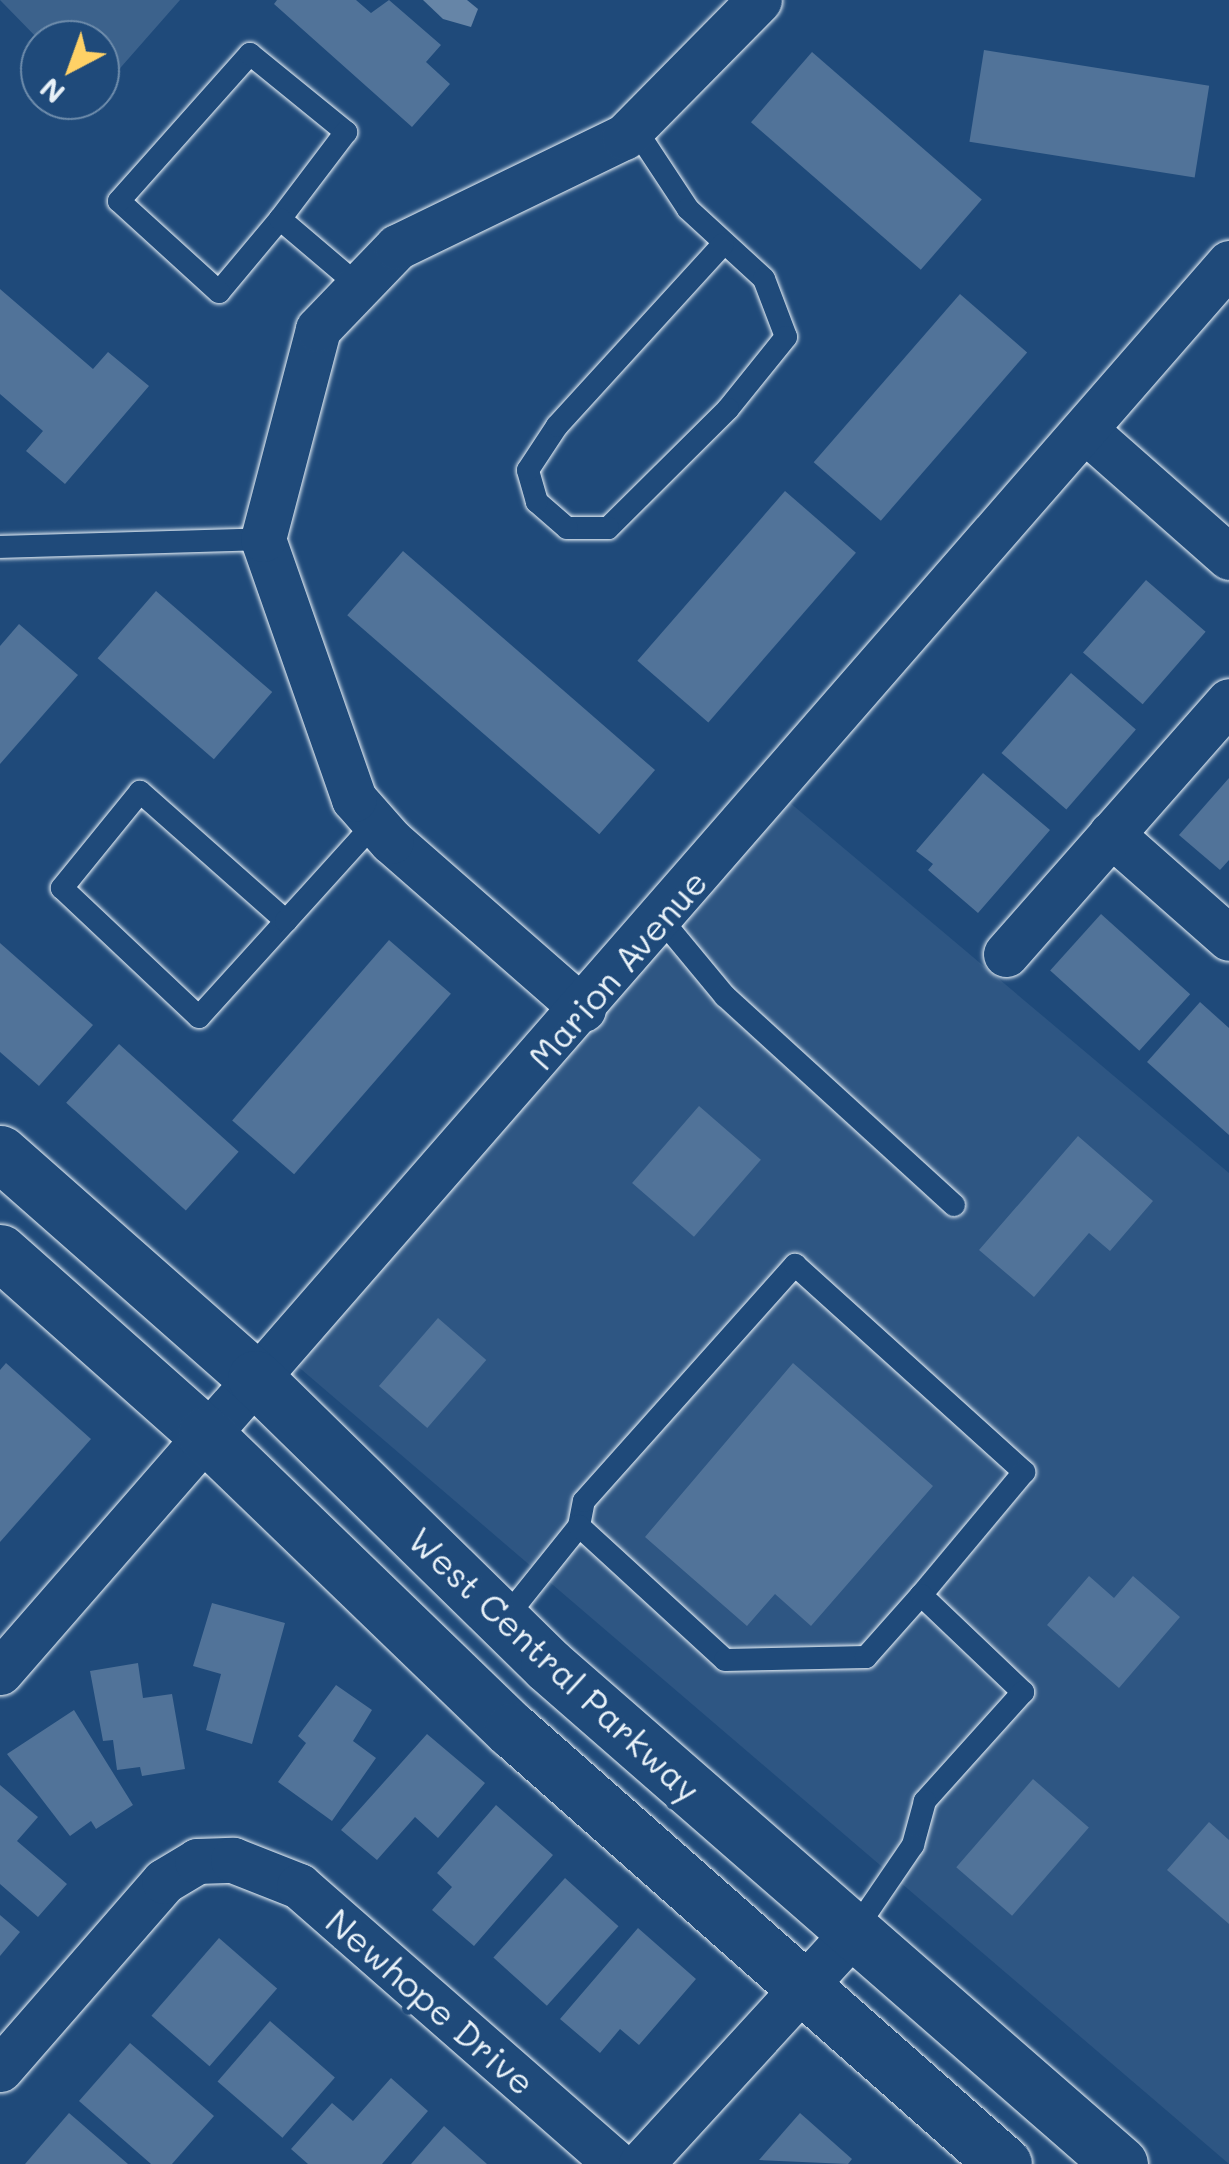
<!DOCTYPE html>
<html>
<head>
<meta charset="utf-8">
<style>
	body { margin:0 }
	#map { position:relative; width:1229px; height:2164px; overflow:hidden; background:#1f4a7a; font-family:Mali,sans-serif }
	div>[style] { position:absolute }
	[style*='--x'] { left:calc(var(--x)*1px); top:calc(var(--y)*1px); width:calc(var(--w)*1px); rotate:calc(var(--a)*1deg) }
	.built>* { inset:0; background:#2e5683 }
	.green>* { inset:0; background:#3c628c }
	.water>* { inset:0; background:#6685a7 }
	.building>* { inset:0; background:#517399; transform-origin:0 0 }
	.roads { filter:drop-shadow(0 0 2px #e8f1f8) drop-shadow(0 0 2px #e8f1f8) }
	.service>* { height:22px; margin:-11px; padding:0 11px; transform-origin:11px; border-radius:11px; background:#1f4a7a }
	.minor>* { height:45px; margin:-22.5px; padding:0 22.5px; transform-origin:22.5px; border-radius:22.5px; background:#1f4a7a }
	.secondary>* { height:55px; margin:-27.5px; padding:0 27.5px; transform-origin:27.5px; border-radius:27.5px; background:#1f4a7a }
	span { translate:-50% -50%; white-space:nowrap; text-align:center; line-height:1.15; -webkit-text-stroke:10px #1f4a7a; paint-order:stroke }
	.street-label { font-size:35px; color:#e8f1f8 }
	.north { position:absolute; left:20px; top:20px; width:100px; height:100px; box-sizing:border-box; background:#1f4a7a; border:2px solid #6f8dac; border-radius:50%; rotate:221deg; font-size:28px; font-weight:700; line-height:40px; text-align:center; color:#e8f1f8 }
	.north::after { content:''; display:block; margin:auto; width:35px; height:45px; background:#ffd166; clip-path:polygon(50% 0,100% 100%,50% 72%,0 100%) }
</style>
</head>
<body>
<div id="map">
	<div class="built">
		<div style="clip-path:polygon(789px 802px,1229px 1173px,1229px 2164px,295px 1364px)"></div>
	</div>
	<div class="green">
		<div style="clip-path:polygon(0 0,180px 0,100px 91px,100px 40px,40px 41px)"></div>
	</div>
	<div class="water">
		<div style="clip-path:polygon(423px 0,467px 0,478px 9px,471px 27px,443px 19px)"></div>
	</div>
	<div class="building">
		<div style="clip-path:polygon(277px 0,356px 0,371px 13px,389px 0,441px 45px,426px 62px,450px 84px,412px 127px,274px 4px)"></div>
		<div style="left:984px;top:50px;width:228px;height:93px;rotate:9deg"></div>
		<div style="left:812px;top:52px;width:225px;height:93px;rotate:41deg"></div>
		<div style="clip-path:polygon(0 289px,93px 369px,108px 352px,149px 386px,65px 484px,26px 451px,43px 431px,0 394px)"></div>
		<div style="left:960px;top:294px;width:89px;height:223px;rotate:41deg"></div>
		<div style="left:785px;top:491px;width:94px;height:225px;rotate:41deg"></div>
		<div style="left:403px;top:551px;width:334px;height:85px;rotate:41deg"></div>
		<div style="left:1146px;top:580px;width:79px;height:96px;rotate:41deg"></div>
		<div style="left:156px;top:591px;width:154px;height:89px;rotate:41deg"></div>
		<div style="clip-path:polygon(19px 624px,78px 675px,0 764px,0 646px)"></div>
		<div style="left:1071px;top:673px;width:86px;height:106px;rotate:41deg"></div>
		<div style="clip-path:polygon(983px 773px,1050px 830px,978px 913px,928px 870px,933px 864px,916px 851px)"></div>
		<div style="clip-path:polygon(1229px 778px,1229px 860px,1220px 870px,1179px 835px)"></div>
		<div style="left:1101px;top:914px;width:120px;height:76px;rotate:42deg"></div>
		<div style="left:389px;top:940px;width:82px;height:239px;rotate:41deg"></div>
		<div style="clip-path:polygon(0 943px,93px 1025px,39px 1086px,0 1052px)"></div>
		<div style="clip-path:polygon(1200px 1002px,1229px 1028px,1229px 1135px,1147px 1062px)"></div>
		<div style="left:119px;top:1044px;width:161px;height:79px;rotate:42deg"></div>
		<div style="left:699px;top:1106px;width:82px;height:102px;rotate:41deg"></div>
		<div style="clip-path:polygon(1078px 1136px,1153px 1201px,1110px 1251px,1089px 1233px,1034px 1297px,979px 1250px)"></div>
		<div style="left:438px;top:1318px;width:64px;height:90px;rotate:41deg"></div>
		<div style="clip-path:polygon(6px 1363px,91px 1439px,0 1542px,0 1370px)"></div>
		<div style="clip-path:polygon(793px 1363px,933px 1486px,811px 1626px,775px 1594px,747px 1626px,645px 1537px)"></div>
		<div style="clip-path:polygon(1089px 1576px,1114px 1598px,1133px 1576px,1180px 1617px,1119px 1688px,1047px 1625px)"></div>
		<div style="clip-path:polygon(212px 1603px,285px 1623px,252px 1744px,206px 1730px,221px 1674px,193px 1666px)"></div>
		<div style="clip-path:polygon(138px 1663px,143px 1698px,172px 1694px,185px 1769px,142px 1776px,140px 1767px,117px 1770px,113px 1740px,103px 1741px,90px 1671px)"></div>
		<div style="clip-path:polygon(336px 1685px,372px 1710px,353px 1741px,376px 1758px,332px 1821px,278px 1782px,306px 1743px,298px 1736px)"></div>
		<div style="clip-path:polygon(74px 1710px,133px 1805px,96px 1829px,91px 1821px,70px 1836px,7px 1754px)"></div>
		<div style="clip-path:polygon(427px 1734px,485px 1783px,438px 1838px,415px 1817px,377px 1860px,341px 1830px)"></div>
		<div style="left:1033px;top:1779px;width:74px;height:117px;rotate:41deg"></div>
		<div style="clip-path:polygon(0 1785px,38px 1817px,17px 1841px,67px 1884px,38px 1917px,0 1884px)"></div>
		<div style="clip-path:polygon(496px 1805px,553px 1855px,474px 1946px,432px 1910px,452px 1887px,437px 1873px)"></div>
		<div style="clip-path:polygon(1209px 1822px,1229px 1840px,1229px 1924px,1167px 1870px)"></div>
		<div style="left:565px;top:1878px;width:72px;height:107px;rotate:42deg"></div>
		<div style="clip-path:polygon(0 1915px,20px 1932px,0 1956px)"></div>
		<div style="clip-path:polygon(638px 1928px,696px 1979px,639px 2045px,620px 2029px,600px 2053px,560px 2019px)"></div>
		<div style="left:219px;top:1938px;width:77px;height:103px;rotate:41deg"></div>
		<div style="left:270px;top:2021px;width:86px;height:80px;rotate:41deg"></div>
		<div style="clip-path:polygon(130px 2043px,214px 2116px,172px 2164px,151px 2164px,79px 2101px)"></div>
		<div style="clip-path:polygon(391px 2078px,428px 2111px,382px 2164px,308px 2164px,291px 2149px,332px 2103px,353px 2121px)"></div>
		<div style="clip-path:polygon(69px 2113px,128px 2164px,25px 2164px)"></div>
		<div style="clip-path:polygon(800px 2113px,852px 2159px,848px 2164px,759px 2160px)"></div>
		<div style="clip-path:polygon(444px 2126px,487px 2164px,411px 2164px)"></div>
	</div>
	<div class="roads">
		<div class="service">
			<div style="--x:634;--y:127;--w:98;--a:56.6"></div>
			<div style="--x:688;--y:209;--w:103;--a:42.6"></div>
			<div style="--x:764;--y:279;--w:62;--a:69.2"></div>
			<div style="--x:786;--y:337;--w:92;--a:128.9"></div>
			<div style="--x:728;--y:409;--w:169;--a:135.2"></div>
			<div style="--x:608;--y:528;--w:41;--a:180"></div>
			<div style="--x:567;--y:528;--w:40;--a:-139"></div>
			<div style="--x:537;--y:502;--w:33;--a:-106"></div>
			<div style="--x:528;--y:470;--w:53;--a:-56.6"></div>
			<div style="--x:557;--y:426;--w:246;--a:-47.6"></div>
			<div style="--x:280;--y:219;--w:95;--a:129.9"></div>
			<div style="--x:219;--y:292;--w:135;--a:-137.7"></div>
			<div style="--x:119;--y:201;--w:197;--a:-48.3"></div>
			<div style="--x:250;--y:54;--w:124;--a:39.1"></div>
			<div style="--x:346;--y:132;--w:109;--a:127.2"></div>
			<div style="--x:280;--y:219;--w:104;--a:40.3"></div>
			<div style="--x:0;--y:547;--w:263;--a:-1.7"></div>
			<div style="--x:661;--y:919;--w:100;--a:50.3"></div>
			<div style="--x:725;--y:996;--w:310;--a:42.4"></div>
			<div style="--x:286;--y:921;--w:195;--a:-138.5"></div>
			<div style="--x:140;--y:792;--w:124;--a:129.1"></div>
			<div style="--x:62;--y:888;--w:188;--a:43.3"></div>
			<div style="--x:199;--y:1017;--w:130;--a:-47.8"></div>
			<div style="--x:286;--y:921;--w:132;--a:-47.8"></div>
			<div style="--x:579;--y:1526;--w:25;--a:-79"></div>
			<div style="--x:584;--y:1501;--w:317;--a:-48.2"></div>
			<div style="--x:795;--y:1265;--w:309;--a:42.1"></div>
			<div style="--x:1024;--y:1472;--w:160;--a:129.9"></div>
			<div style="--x:503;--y:1621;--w:122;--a:-51.3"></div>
			<div style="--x:579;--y:1526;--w:198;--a:42.5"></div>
			<div style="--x:725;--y:1660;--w:141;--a:-1.2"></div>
			<div style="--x:866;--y:1657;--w:83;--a:-48.4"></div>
			<div style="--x:921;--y:1595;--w:141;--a:43.6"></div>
			<div style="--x:1023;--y:1692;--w:147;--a:132"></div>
			<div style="--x:925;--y:1801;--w:46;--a:105.3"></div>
			<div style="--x:913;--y:1845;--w:107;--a:124.3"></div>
		</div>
		<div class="minor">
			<div style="--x:1085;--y:430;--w:192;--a:41.4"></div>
			<div style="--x:1111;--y:834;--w:157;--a:41.4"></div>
			<div style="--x:1006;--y:954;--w:337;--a:-48.6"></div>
			<div style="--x:583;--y:1009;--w:255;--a:-138.8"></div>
			<div style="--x:391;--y:841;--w:56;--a:-131.4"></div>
			<div style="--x:354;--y:799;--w:275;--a:-109.3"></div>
			<div style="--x:263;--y:539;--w:217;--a:-75.3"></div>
			<div style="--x:318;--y:329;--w:114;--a:-46.1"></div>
			<div style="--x:397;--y:247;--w:252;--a:-25.9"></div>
			<div style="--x:624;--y:137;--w:192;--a:-45.4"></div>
			<div style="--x:0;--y:1672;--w:1870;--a:-48.9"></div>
			<div style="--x:0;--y:2069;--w:249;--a:-48.9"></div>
			<div style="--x:164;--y:1881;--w:39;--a:-31"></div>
			<div style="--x:197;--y:1861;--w:36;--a:-2"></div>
			<div style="--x:233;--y:1860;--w:71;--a:21.5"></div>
			<div style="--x:299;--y:1886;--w:422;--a:41.2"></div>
			<div style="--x:641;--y:2164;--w:314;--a:-47.5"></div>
		</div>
		<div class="secondary">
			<div style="--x:0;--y:1153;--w:340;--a:41.4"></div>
			<div style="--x:255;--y:1378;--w:410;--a:44.4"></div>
			<div style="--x:548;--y:1665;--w:759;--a:41.1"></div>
			<div style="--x:0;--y:1252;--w:274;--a:41.6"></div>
			<div style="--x:205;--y:1434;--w:426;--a:44"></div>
			<div style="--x:512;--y:1730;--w:656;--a:41.42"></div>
		</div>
	</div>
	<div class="street-label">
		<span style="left:617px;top:969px;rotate:-49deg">Marion Avenue</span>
		<span style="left:555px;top:1664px;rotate:43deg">West Central Parkway</span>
		<span style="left:431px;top:2001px;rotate:41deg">Newhope Drive</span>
	</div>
	<div class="north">N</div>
</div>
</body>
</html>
